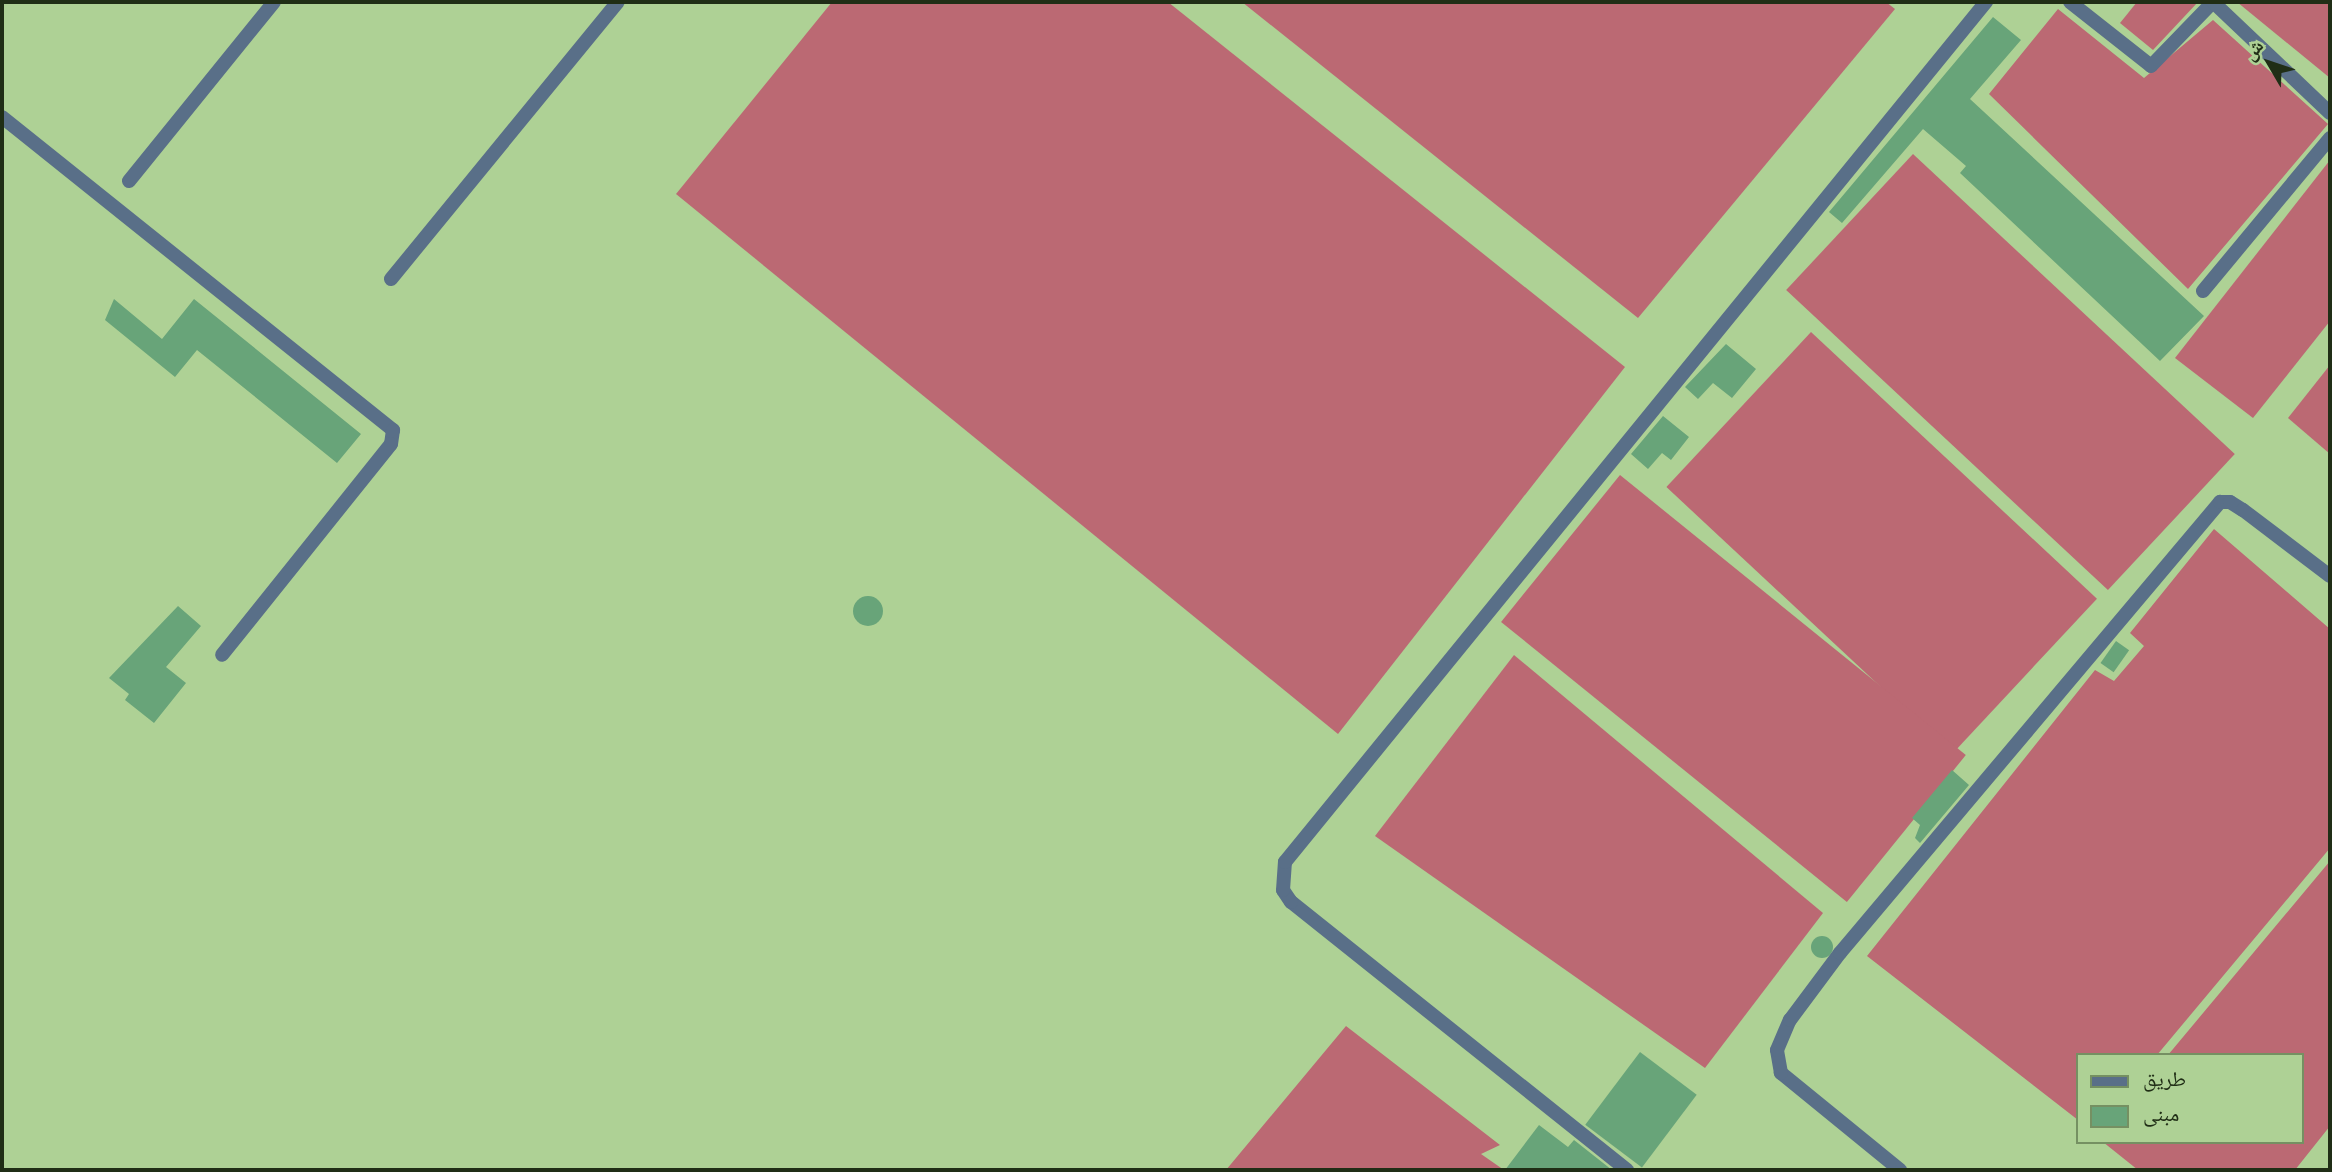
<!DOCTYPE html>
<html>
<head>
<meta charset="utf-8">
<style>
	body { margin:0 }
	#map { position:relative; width:2332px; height:1172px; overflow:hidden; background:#aed195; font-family:Ubuntu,"Noto Naskh Arabic",sans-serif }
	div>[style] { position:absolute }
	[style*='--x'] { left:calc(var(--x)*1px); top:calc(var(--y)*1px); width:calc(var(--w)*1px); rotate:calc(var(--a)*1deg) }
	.forest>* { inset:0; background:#bb6973; transform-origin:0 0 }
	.building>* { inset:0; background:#68a479; transform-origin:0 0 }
	.round { border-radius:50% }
	.street>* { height:14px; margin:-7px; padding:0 7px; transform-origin:7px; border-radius:7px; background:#596f88 }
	span { translate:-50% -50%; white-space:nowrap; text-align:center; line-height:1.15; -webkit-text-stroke:7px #aed195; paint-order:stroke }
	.frame { position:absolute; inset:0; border:4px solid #202e16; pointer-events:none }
	.legend { position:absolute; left:2076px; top:1053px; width:228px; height:91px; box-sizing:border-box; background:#aed195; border:2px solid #759062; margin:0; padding:9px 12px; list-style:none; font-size:21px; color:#202e16 }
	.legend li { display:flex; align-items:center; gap:14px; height:35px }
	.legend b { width:35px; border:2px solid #759062 }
	.north { position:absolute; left:2234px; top:28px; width:70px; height:70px; -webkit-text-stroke:5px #aed195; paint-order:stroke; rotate:309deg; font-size:19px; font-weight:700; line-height:28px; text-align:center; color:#202e16 }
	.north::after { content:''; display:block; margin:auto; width:24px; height:32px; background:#202e16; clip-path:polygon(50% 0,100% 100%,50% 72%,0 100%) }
</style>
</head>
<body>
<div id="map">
	<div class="forest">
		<div style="clip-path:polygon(832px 2px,1168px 2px,1625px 367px,1338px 734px,676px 194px)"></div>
		<div style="clip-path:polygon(1242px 2px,1886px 2px,1895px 9px,1638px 318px)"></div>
		<div style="clip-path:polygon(2137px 2px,2198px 2px,2153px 50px,2120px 23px)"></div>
		<div style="clip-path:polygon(2237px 2px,2330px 2px,2330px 78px)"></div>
		<div style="clip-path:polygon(2058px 9px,2144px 78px,2213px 20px,2328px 124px,2188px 289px,1989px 94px)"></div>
		<div style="left:1913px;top:154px;width:440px;height:186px;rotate:43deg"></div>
		<div style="clip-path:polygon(2330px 160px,2330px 321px,2253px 418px,2175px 358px)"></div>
		<div style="left:1811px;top:332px;width:391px;height:212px;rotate:43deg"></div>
		<div style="clip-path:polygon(2330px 365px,2330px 454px,2288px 418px)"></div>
		<div style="left:1620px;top:475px;width:445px;height:189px;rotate:39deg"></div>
		<div style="clip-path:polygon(2214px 529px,2330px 629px,2330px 848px,2157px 1055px,2078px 1055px,2078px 1120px,1867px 956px,2095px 670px,2114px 681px,2144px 646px,2130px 633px)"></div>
		<div style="clip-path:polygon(1514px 655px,1823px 913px,1705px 1068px,1375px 836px)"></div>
		<div style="clip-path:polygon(2330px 861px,2330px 1126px,2295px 1170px,2138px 1170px,2103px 1142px,2302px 1142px,2302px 1055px,2168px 1055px)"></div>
		<div style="clip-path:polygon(1346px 1026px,1500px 1145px,1481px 1154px,1504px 1170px,1226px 1170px)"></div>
	</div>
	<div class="building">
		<div style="clip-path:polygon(1993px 17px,2021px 40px,1970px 99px,2204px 316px,2160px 361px,1960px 173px,1966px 166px,1923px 129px,1842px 223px,1829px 212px)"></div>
		<div style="clip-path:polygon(114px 299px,162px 339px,194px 299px,361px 434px,337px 463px,197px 350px,175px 377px,105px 320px)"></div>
		<div style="clip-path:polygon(1726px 344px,1756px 369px,1732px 398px,1713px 383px,1698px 399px,1685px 387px)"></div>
		<div style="clip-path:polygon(1663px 416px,1689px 437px,1671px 460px,1662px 453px,1648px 469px,1631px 454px)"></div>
		<div class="round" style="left:853px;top:596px;width:30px;height:30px"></div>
		<div style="clip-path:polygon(178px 606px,201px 626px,166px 667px,186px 683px,154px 723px,125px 700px,129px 694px,109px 678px)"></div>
		<div style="left:2116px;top:641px;width:16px;height:27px;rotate:35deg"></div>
		<div style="clip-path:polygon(1952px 770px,1969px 785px,1920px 843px,1915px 838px,1920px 825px,1912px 818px)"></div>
		<div class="round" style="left:1811px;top:936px;width:22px;height:22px"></div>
		<div style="left:1640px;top:1052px;width:71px;height:91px;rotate:37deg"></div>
		<div style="clip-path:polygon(1539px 1125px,1568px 1147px,1574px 1140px,1612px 1170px,1505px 1170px)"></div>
	</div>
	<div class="street">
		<div style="--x:2070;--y:2;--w:103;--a:38.3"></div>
		<div style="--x:2151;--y:66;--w:86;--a:-45.9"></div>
		<div style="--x:2213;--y:2;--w:161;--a:43.5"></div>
		<div style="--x:2;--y:117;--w:501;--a:38.68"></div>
		<div style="--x:393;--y:430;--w:14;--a:98"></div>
		<div style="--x:391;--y:444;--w:270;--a:128.7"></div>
		<div style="--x:129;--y:181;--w:230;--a:-51"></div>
		<div style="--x:391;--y:279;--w:358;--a:-50.7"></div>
		<div style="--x:2203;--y:291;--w:199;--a:-50.3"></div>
		<div style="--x:1627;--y:1170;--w:430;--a:-141.4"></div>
		<div style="--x:1291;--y:902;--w:14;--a:-124"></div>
		<div style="--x:1283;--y:890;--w:28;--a:-86"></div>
		<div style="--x:1285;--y:862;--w:1110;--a:-50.82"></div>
		<div style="--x:1900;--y:1170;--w:154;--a:-140.8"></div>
		<div style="--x:1781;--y:1073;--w:23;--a:-100"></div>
		<div style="--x:1777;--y:1050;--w:33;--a:-67"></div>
		<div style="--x:1790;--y:1020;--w:84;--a:-53.3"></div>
		<div style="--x:1840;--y:953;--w:590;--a:-49.88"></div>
		<div style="--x:2220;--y:502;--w:10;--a:0"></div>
		<div style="--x:2230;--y:502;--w:15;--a:32"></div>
		<div style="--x:2243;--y:510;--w:109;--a:37.2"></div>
	</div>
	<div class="frame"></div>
	<ul class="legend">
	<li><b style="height:9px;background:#596f88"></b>طريق</li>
	<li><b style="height:19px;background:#68a479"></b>مبنى</li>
	</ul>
	<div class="north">ش</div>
</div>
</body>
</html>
